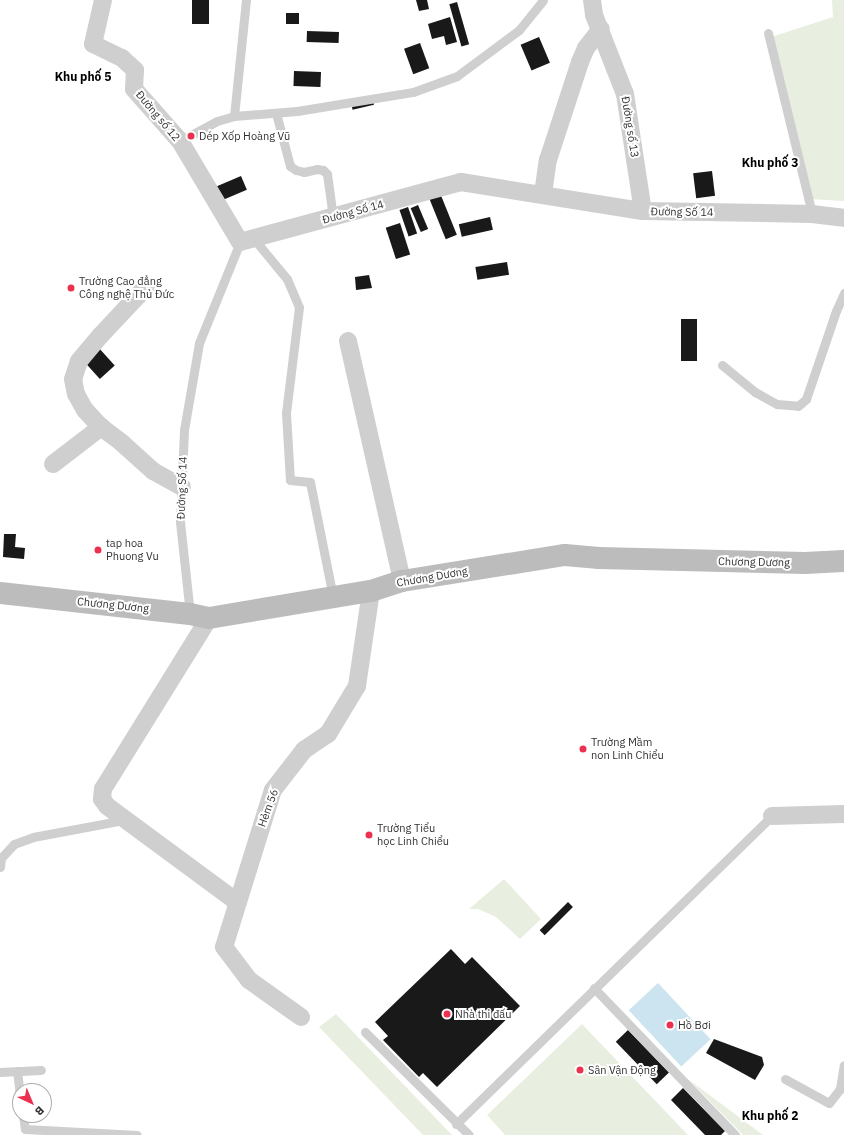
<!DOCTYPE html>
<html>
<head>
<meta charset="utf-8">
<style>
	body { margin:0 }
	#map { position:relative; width:844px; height:1135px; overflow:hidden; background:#fff; font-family:"IBM Plex Sans",sans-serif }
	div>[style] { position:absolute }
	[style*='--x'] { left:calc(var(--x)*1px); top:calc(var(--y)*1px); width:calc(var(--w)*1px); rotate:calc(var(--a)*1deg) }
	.green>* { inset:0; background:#e9efe0 }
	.water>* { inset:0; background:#cce4ef; transform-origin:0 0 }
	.building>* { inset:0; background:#191919; transform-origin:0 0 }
	.lane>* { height:9px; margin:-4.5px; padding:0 4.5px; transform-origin:4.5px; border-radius:4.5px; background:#cfcfcf }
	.street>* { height:18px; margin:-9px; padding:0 9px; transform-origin:9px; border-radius:9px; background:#cfcfcf }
	.secondary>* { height:22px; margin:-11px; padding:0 11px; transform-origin:11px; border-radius:11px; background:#bcbcbc }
	.dots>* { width:11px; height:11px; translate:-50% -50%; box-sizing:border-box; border:2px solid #fff; border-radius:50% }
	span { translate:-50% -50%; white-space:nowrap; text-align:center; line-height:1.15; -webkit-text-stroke:4px #fff; paint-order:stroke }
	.street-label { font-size:11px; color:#323232 }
	.poi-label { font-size:11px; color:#323232 }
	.left { translate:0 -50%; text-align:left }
	.neighbourhood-label { font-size:12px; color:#000; font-weight:700 }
	.north { position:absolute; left:12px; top:1083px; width:40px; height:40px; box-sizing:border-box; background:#fff; border:1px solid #adadad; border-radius:50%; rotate:136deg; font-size:11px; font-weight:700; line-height:16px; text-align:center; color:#323232 }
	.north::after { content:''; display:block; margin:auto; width:14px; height:18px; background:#ec3150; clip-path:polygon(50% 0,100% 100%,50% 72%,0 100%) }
</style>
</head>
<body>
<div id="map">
	<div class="green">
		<div style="clip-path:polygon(832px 0,844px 0,844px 201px,809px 199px,768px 38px,833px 17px)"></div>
		<div style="clip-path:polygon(504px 879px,541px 919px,520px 939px,496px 917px,478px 909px,469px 909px)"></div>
		<div style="clip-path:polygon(336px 1014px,452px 1135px,423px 1135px,319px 1027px)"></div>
		<div style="clip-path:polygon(582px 1024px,688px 1135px,505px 1135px,487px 1115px)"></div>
		<div style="clip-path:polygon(688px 1079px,763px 1135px,743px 1135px)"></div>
	</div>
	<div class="water">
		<div style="left:658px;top:983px;width:77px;height:40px;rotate:47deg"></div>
	</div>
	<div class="building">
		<div style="left:192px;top:0;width:17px;height:24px"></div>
		<div style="clip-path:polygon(416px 0,427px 0,429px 9px,419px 11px)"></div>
		<div style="left:457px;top:2px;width:44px;height:8px;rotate:74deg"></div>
		<div style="left:286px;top:13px;width:13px;height:11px"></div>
		<div style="clip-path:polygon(450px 17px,457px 42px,446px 45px,444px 36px,432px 39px,428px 24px)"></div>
		<div style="left:307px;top:31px;width:32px;height:11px;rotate:2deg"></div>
		<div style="left:539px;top:37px;width:28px;height:20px;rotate:67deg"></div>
		<div style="left:420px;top:43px;width:27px;height:17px;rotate:70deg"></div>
		<div style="left:294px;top:71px;width:27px;height:15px;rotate:2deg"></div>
		<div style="left:372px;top:96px;width:9px;height:22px;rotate:77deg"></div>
		<div style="left:712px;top:171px;width:25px;height:19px;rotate:83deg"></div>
		<div style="left:241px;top:176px;width:15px;height:30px;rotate:67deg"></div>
		<div style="left:440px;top:193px;width:45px;height:12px;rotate:68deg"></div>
		<div style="left:418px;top:205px;width:26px;height:8px;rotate:67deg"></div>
		<div style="left:408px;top:207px;width:28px;height:9px;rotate:71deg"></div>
		<div style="left:490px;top:217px;width:13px;height:32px;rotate:77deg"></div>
		<div style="left:400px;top:223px;width:33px;height:15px;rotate:72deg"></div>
		<div style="left:507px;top:262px;width:13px;height:32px;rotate:81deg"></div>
		<div style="clip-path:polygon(369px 275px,372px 288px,356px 290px,355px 277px)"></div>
		<div style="left:681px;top:319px;width:16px;height:42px"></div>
		<div style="left:98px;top:347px;width:25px;height:20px;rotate:48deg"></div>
		<div style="clip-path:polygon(4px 534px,16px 534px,15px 547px,25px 548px,24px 559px,3px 557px)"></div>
		<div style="left:568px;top:902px;width:7px;height:40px;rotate:45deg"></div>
		<div style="clip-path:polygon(451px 949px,465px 964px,472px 957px,520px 1006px,437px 1087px,423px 1073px,419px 1077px,383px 1040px,388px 1036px,375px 1022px)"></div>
		<div style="left:628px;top:1030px;width:59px;height:17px;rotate:46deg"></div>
		<div style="clip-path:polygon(714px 1039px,762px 1057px,764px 1065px,755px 1080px,706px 1053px)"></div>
		<div style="clip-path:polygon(683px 1088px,725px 1131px,721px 1135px,705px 1135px,671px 1100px)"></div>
	</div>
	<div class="lane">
		<div style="--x:768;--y:33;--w:186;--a:76.3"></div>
		<div style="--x:276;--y:113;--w:55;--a:75.2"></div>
		<div style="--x:290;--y:166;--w:7;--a:34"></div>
		<div style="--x:296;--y:170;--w:8;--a:14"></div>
		<div style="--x:304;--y:172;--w:13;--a:-13"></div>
		<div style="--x:317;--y:169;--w:6;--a:9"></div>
		<div style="--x:323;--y:170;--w:6;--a:45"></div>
		<div style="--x:327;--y:174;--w:43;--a:82.1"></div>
		<div style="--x:234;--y:116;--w:117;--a:-84.1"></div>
		<div style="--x:180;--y:141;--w:42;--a:-28.4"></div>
		<div style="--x:217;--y:121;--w:18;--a:-16"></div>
		<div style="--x:234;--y:116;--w:63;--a:-4.5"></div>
		<div style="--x:297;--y:111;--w:118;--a:-9.3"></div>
		<div style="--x:413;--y:92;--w:47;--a:-20"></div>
		<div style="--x:457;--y:76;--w:77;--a:-36.6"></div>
		<div style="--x:519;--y:30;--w:38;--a:-51"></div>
		<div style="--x:254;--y:239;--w:52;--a:50.5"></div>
		<div style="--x:287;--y:279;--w:30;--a:67"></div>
		<div style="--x:299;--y:307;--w:107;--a:97"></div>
		<div style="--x:286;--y:413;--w:67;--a:86.6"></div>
		<div style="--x:290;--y:480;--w:20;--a:6"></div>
		<div style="--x:310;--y:482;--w:117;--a:78.7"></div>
		<div style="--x:722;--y:365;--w:43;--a:39.3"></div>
		<div style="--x:755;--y:392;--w:25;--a:29"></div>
		<div style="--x:777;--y:404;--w:21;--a:5"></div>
		<div style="--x:798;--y:406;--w:11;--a:-41"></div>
		<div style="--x:806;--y:399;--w:93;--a:-71.2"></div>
		<div style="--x:836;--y:311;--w:20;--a:-66"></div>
		<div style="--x:190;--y:614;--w:93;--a:-96.2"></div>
		<div style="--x:180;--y:522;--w:92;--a:-87.5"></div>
		<div style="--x:184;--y:430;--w:88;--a:-80.2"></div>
		<div style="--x:199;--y:343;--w:109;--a:-67.9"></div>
		<div style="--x:0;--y:867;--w:9;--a:-84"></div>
		<div style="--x:1;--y:858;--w:19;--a:-47"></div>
		<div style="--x:14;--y:844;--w:20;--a:-20"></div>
		<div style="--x:33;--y:837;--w:93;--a:-10.6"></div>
		<div style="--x:594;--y:988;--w:204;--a:46.2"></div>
		<div style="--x:365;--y:1032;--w:146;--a:44.7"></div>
		<div style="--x:17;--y:1071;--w:23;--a:83"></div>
		<div style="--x:0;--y:1072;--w:41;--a:-2.8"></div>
		<div style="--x:785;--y:1079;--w:50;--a:28.6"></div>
		<div style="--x:829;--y:1103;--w:18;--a:-52"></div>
		<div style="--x:840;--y:1089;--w:24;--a:-81"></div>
		<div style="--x:23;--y:1115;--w:14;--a:82"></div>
		<div style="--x:25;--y:1129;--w:112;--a:3.1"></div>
		<div style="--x:456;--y:1124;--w:441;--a:-44.3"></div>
	</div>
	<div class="street">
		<div style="--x:103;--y:0;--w:45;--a:102.8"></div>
		<div style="--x:93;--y:44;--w:32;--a:26"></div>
		<div style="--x:122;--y:58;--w:18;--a:43"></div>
		<div style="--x:135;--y:70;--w:19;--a:93"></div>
		<div style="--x:134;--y:89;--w:69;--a:48.5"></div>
		<div style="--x:180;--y:141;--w:117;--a:59.3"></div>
		<div style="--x:240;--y:242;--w:229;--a:-15.2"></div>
		<div style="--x:461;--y:182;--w:184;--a:9.1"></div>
		<div style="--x:643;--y:211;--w:169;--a:1"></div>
		<div style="--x:812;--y:214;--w:32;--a:7"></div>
		<div style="--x:592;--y:0;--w:15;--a:82"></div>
		<div style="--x:594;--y:15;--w:85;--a:68.6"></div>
		<div style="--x:625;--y:94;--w:118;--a:81.3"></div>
		<div style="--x:543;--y:194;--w:34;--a:-82"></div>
		<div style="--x:548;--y:160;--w:103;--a:-71.9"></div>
		<div style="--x:580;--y:62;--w:15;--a:-67"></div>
		<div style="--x:586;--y:48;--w:24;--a:-52"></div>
		<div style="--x:146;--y:287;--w:67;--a:133.2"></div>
		<div style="--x:100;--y:336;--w:33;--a:130"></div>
		<div style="--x:79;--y:361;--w:19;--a:108"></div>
		<div style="--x:73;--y:379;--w:15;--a:79"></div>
		<div style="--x:76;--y:394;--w:18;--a:61"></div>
		<div style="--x:85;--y:410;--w:23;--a:47"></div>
		<div style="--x:101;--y:427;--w:26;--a:37"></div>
		<div style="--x:122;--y:443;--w:42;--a:42.1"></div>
		<div style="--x:153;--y:471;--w:33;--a:29"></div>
		<div style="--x:348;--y:341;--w:246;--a:77.3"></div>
		<div style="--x:53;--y:464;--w:61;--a:-37.6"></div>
		<div style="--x:209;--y:618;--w:201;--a:121.8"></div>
		<div style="--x:103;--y:789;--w:10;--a:96"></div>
		<div style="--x:102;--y:799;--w:9;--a:54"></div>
		<div style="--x:107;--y:806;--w:162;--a:36.4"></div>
		<div style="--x:772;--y:816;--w:72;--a:-1.6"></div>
		<div style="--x:301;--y:1017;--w:64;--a:-144.6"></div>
		<div style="--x:249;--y:980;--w:41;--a:-127.1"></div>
		<div style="--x:224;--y:947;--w:164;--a:-72.7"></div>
		<div style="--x:273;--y:790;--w:51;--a:-52.2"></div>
		<div style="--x:304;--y:750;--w:29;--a:-34"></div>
		<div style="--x:328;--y:734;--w:56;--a:-58.9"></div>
		<div style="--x:357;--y:686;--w:96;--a:-81.6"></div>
	</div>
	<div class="secondary">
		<div style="--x:0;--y:593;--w:191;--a:6.3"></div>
		<div style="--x:190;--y:614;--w:19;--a:12"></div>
		<div style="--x:209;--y:618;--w:164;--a:-9.5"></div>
		<div style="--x:371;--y:591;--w:33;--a:-18"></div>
		<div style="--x:402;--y:581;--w:165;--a:-9.1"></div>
		<div style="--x:565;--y:555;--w:34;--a:5"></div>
		<div style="--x:599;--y:558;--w:206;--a:1.4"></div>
		<div style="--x:805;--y:563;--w:39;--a:-3"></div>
	</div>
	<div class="dots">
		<div style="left:191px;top:136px;background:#ec3150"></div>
		<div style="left:71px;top:288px;background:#ec3150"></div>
		<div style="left:98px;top:550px;background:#ec3150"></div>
		<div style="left:583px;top:749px;background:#ec3150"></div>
		<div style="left:369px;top:835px;background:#ec3150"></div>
		<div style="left:447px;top:1014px;background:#ec3150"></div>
		<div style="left:670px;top:1025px;background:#ec3150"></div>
		<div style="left:580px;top:1070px;background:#ec3150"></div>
	</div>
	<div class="street-label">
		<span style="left:158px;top:116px;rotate:50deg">Đường số 12</span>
		<span style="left:630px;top:127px;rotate:81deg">Đường số 13</span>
		<span style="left:353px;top:212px;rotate:-15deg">Đường Số 14</span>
		<span style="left:682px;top:212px;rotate:1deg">Đường Số 14</span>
		<span style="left:182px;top:488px;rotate:-88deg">Đường Số 14</span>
		<span style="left:754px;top:562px;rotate:1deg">Chương Dương</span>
		<span style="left:432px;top:577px;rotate:-10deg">Chương Dương</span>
		<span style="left:113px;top:605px;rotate:6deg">Chương Dương</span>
		<span style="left:268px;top:808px;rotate:-70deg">Hẻm 56</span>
	</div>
	<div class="poi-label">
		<span class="left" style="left:199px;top:136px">Dép Xốp Hoàng Vũ</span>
		<span class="left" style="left:79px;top:288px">Trường Cao đẳng<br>Công nghệ Thủ Đức</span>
		<span class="left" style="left:106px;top:550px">tap hoa<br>Phuong Vu</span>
		<span class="left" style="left:591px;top:749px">Trường Mầm<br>non Linh Chiểu</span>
		<span class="left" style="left:377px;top:835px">Trường Tiểu<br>học Linh Chiểu</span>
		<span class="left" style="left:455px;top:1014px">Nhà thi đấu</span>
		<span class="left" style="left:678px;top:1025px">Hồ Bơi</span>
		<span class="left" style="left:588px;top:1070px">Sân Vận Động</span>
	</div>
	<div class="neighbourhood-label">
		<span style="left:83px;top:77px">Khu phố 5</span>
		<span style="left:770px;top:163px">Khu phố 3</span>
		<span style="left:770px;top:1116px">Khu phố 2</span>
	</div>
	<div class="north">B</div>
</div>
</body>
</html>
